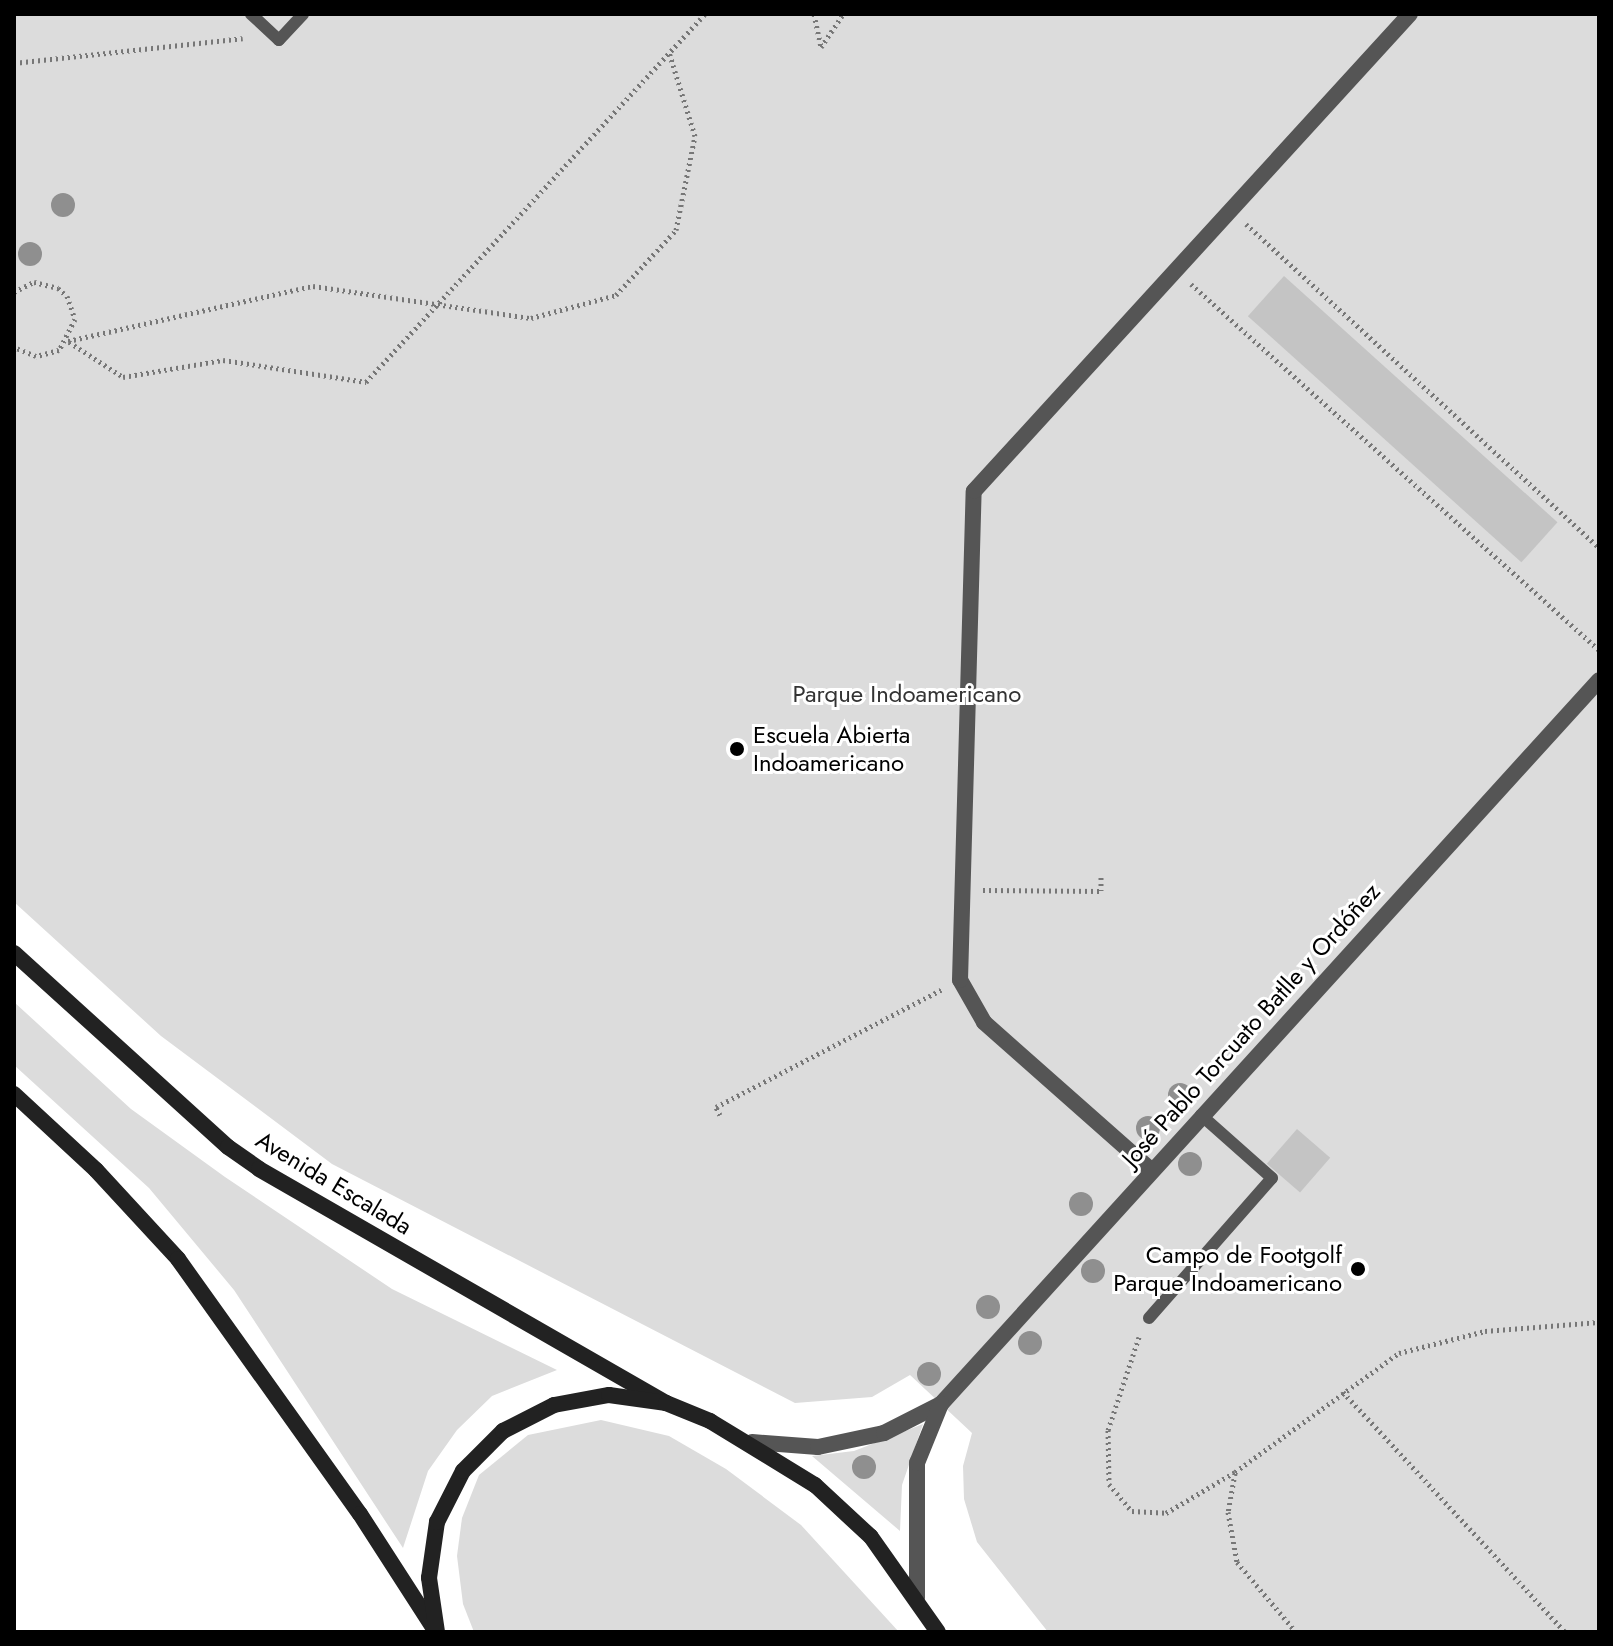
<!DOCTYPE html>
<html>
<head>
<meta charset="utf-8">
<style>
	body { margin:0 }
	#map { position:relative; width:1613px; height:1646px; overflow:hidden; background:#fff; font-family:Jost,sans-serif }
	div>[style] { position:absolute }
	[style*='--x'] { left:calc(var(--x)*1px); top:calc(var(--y)*1px); width:calc(var(--w)*1px); rotate:calc(var(--a)*1deg) }
	.green>* { inset:0; background:#dcdcdc }
	.building>* { inset:0; background:#c4c4c4; transform-origin:0 0 }
	.path>* { height:5px; margin-top:-2.5px; transform-origin:0; background:repeating-linear-gradient(90deg,#777 0 2px,transparent 0 6px) }
	.lane>* { height:12px; margin:-6px; padding:0 6px; transform-origin:6px; border-radius:6px; background:#555 }
	.street>* { height:16px; margin:-8px; padding:0 8px; transform-origin:8px; border-radius:8px; background:#555 }
	.secondary>* { height:16px; margin:-8px; padding:0 8px; transform-origin:8px; border-radius:8px; background:#222 }
	.trees>* { width:24px; height:24px; margin:-12px; border-radius:50%; background:#8f8f8f }
	.dots>* { width:22px; height:22px; translate:-50% -50%; box-sizing:border-box; border:4px solid #fff; border-radius:50% }
	span { translate:-50% -50%; white-space:nowrap; text-align:center; line-height:1.15; -webkit-text-stroke:6px #fff; paint-order:stroke }
	.park-label { font-size:24px; color:#333 }
	.poi-label { font-size:24px; color:#000 }
	.left { translate:0 -50%; text-align:left }
	.right { translate:-100% -50%; text-align:right }
	.street-label { font-size:24px; color:#000 }
	.frame { position:absolute; inset:0; border:16px solid #000; pointer-events:none }
</style>
</head>
<body>
<div id="map">
	<div class="green">
		<div style="clip-path:polygon(14px 14px,1599px 14px,1599px 1632px,1048px 1632px,977px 1542px,964px 1499px,963px 1466px,972px 1433px,910px 1375px,872px 1397px,795px 1403px,332px 1164px,161px 1036px,14px 902px)"></div>
		<div style="clip-path:polygon(14px 1002px,131px 1109px,225px 1177px,392px 1289px,557px 1370px,492px 1396px,457px 1430px,428px 1471px,403px 1548px,234px 1290px,149px 1188px,14px 1065px)"></div>
		<div style="clip-path:polygon(601px 1420px,669px 1436px,726px 1469px,801px 1525px,899px 1632px,474px 1632px,463px 1604px,457px 1556px,462px 1518px,479px 1475px,528px 1435px)"></div>
		<div style="clip-path:polygon(923px 1424px,902px 1485px,900px 1531px,812px 1456px,854px 1451px)"></div>
	</div>
	<div class="building">
		<div style="left:1284px;top:276px;width:368px;height:54px;rotate:42deg"></div>
		<div style="left:1297px;top:1129px;width:44px;height:46px;rotate:41deg"></div>
	</div>
	<div class="path">
		<div style="--x:814;--y:14;--w:34;--a:78"></div>
		<div style="--x:821;--y:47;--w:40;--a:-56"></div>
		<div style="--x:14;--y:63;--w:230;--a:-6.2"></div>
		<div style="--x:1246;--y:224;--w:479;--a:42.5"></div>
		<div style="--x:1191;--y:284;--w:548;--a:41.89"></div>
		<div style="--x:14;--y:292;--w:22;--a:-27"></div>
		<div style="--x:34;--y:282;--w:25;--a:14"></div>
		<div style="--x:58;--y:288;--w:12;--a:42"></div>
		<div style="--x:67;--y:296;--w:24;--a:71"></div>
		<div style="--x:75;--y:319;--w:35;--a:117"></div>
		<div style="--x:59;--y:350;--w:24;--a:165"></div>
		<div style="--x:36;--y:356;--w:24;--a:-158"></div>
		<div style="--x:68;--y:341;--w:251;--a:-12.7"></div>
		<div style="--x:313;--y:286;--w:220;--a:8.4"></div>
		<div style="--x:531;--y:318;--w:88;--a:-15.1"></div>
		<div style="--x:616;--y:295;--w:88;--a:-47.3"></div>
		<div style="--x:676;--y:230;--w:96;--a:-78.6"></div>
		<div style="--x:695;--y:136;--w:88;--a:-107.2"></div>
		<div style="--x:69;--y:342;--w:64;--a:32.9"></div>
		<div style="--x:123;--y:377;--w:101;--a:-9.6"></div>
		<div style="--x:223;--y:360;--w:145;--a:8.7"></div>
		<div style="--x:366;--y:382;--w:500;--a:-47.35"></div>
		<div style="--x:983;--y:890;--w:118;--a:0.5"></div>
		<div style="--x:1101;--y:891;--w:14;--a:-90"></div>
		<div style="--x:720;--y:1115;--w:9;--a:-117"></div>
		<div style="--x:716;--y:1107;--w:254;--a:-27.5"></div>
		<div style="--x:1139;--y:1337;--w:98;--a:108.4"></div>
		<div style="--x:1108;--y:1430;--w:54;--a:88.9"></div>
		<div style="--x:1109;--y:1484;--w:35;--a:50"></div>
		<div style="--x:1132;--y:1511;--w:34;--a:3"></div>
		<div style="--x:1166;--y:1513;--w:80;--a:-30.7"></div>
		<div style="--x:1235;--y:1472;--w:203;--a:-36"></div>
		<div style="--x:1399;--y:1353;--w:89;--a:-14.3"></div>
		<div style="--x:1485;--y:1331;--w:114;--a:-4.5"></div>
		<div style="--x:1343;--y:1392;--w:327;--a:47.2"></div>
		<div style="--x:1235;--y:1473;--w:40;--a:100"></div>
		<div style="--x:1228;--y:1512;--w:51;--a:79.8"></div>
		<div style="--x:1237;--y:1562;--w:92;--a:49.9"></div>
	</div>
	<div class="lane">
		<div style="--x:251;--y:14;--w:38;--a:43"></div>
		<div style="--x:279;--y:40;--w:35;--a:-47"></div>
		<div style="--x:1149;--y:1318;--w:186;--a:-48.7"></div>
		<div style="--x:1272;--y:1178;--w:95;--a:-138.4"></div>
	</div>
	<div class="street">
		<div style="--x:1151;--y:1170;--w:223;--a:-138.5"></div>
		<div style="--x:984;--y:1022;--w:48;--a:-119.7"></div>
		<div style="--x:960;--y:980;--w:489;--a:-88.4"></div>
		<div style="--x:974;--y:491;--w:646;--a:-47.57"></div>
		<div style="--x:752;--y:1442;--w:66;--a:4.3"></div>
		<div style="--x:818;--y:1447;--w:67;--a:-12"></div>
		<div style="--x:884;--y:1433;--w:64;--a:-27"></div>
		<div style="--x:941;--y:1404;--w:978;--a:-47.73"></div>
		<div style="--x:917;--y:1598;--w:135;--a:-90"></div>
		<div style="--x:917;--y:1463;--w:64;--a:-67.9"></div>
	</div>
	<div class="secondary">
		<div style="--x:14;--y:953;--w:289;--a:42.2"></div>
		<div style="--x:228;--y:1147;--w:38;--a:35"></div>
		<div style="--x:259;--y:1169;--w:469;--a:29.9"></div>
		<div style="--x:14;--y:1094;--w:112;--a:42.8"></div>
		<div style="--x:96;--y:1170;--w:121;--a:47.3"></div>
		<div style="--x:178;--y:1259;--w:313;--a:54.5"></div>
		<div style="--x:360;--y:1514;--w:137;--a:57.2"></div>
		<div style="--x:437;--y:1632;--w:55;--a:-98.4"></div>
		<div style="--x:429;--y:1578;--w:57;--a:-81.9"></div>
		<div style="--x:437;--y:1522;--w:57;--a:-63"></div>
		<div style="--x:463;--y:1471;--w:57;--a:-45"></div>
		<div style="--x:503;--y:1431;--w:57;--a:-27"></div>
		<div style="--x:554;--y:1405;--w:56;--a:-10.3"></div>
		<div style="--x:609;--y:1395;--w:58;--a:8"></div>
		<div style="--x:666;--y:1403;--w:48;--a:22.2"></div>
		<div style="--x:710;--y:1421;--w:123;--a:31.4"></div>
		<div style="--x:815;--y:1485;--w:76;--a:42.9"></div>
		<div style="--x:871;--y:1537;--w:116;--a:54.8"></div>
	</div>
	<div class="trees">
		<div style="left:63px;top:205px"></div>
		<div style="left:30px;top:254px"></div>
		<div style="left:1180px;top:1095px"></div>
		<div style="left:1148px;top:1128px"></div>
		<div style="left:1190px;top:1164px"></div>
		<div style="left:1081px;top:1204px"></div>
		<div style="left:1093px;top:1271px"></div>
		<div style="left:988px;top:1307px"></div>
		<div style="left:1030px;top:1343px"></div>
		<div style="left:929px;top:1374px"></div>
		<div style="left:864px;top:1467px"></div>
	</div>
	<div class="dots">
		<div style="left:737px;top:749px;background:#000"></div>
		<div style="left:1358px;top:1269px;background:#000"></div>
	</div>
	<div class="park-label">
		<span style="left:907px;top:694px">Parque Indoamericano</span>
	</div>
	<div class="poi-label">
		<span class="left" style="left:753px;top:749px">Escuela Abierta<br>Indoamericano</span>
		<span class="right" style="left:1342px;top:1269px">Campo de Footgolf<br>Parque Indoamericano</span>
	</div>
	<div class="street-label">
		<span style="left:1251px;top:1025px;rotate:-48deg">José Pablo Torcuato Batlle y Ordóñez</span>
		<span style="left:334px;top:1183px;rotate:31deg">Avenida Escalada</span>
	</div>
	<div class="frame"></div>
</div>
</body>
</html>
